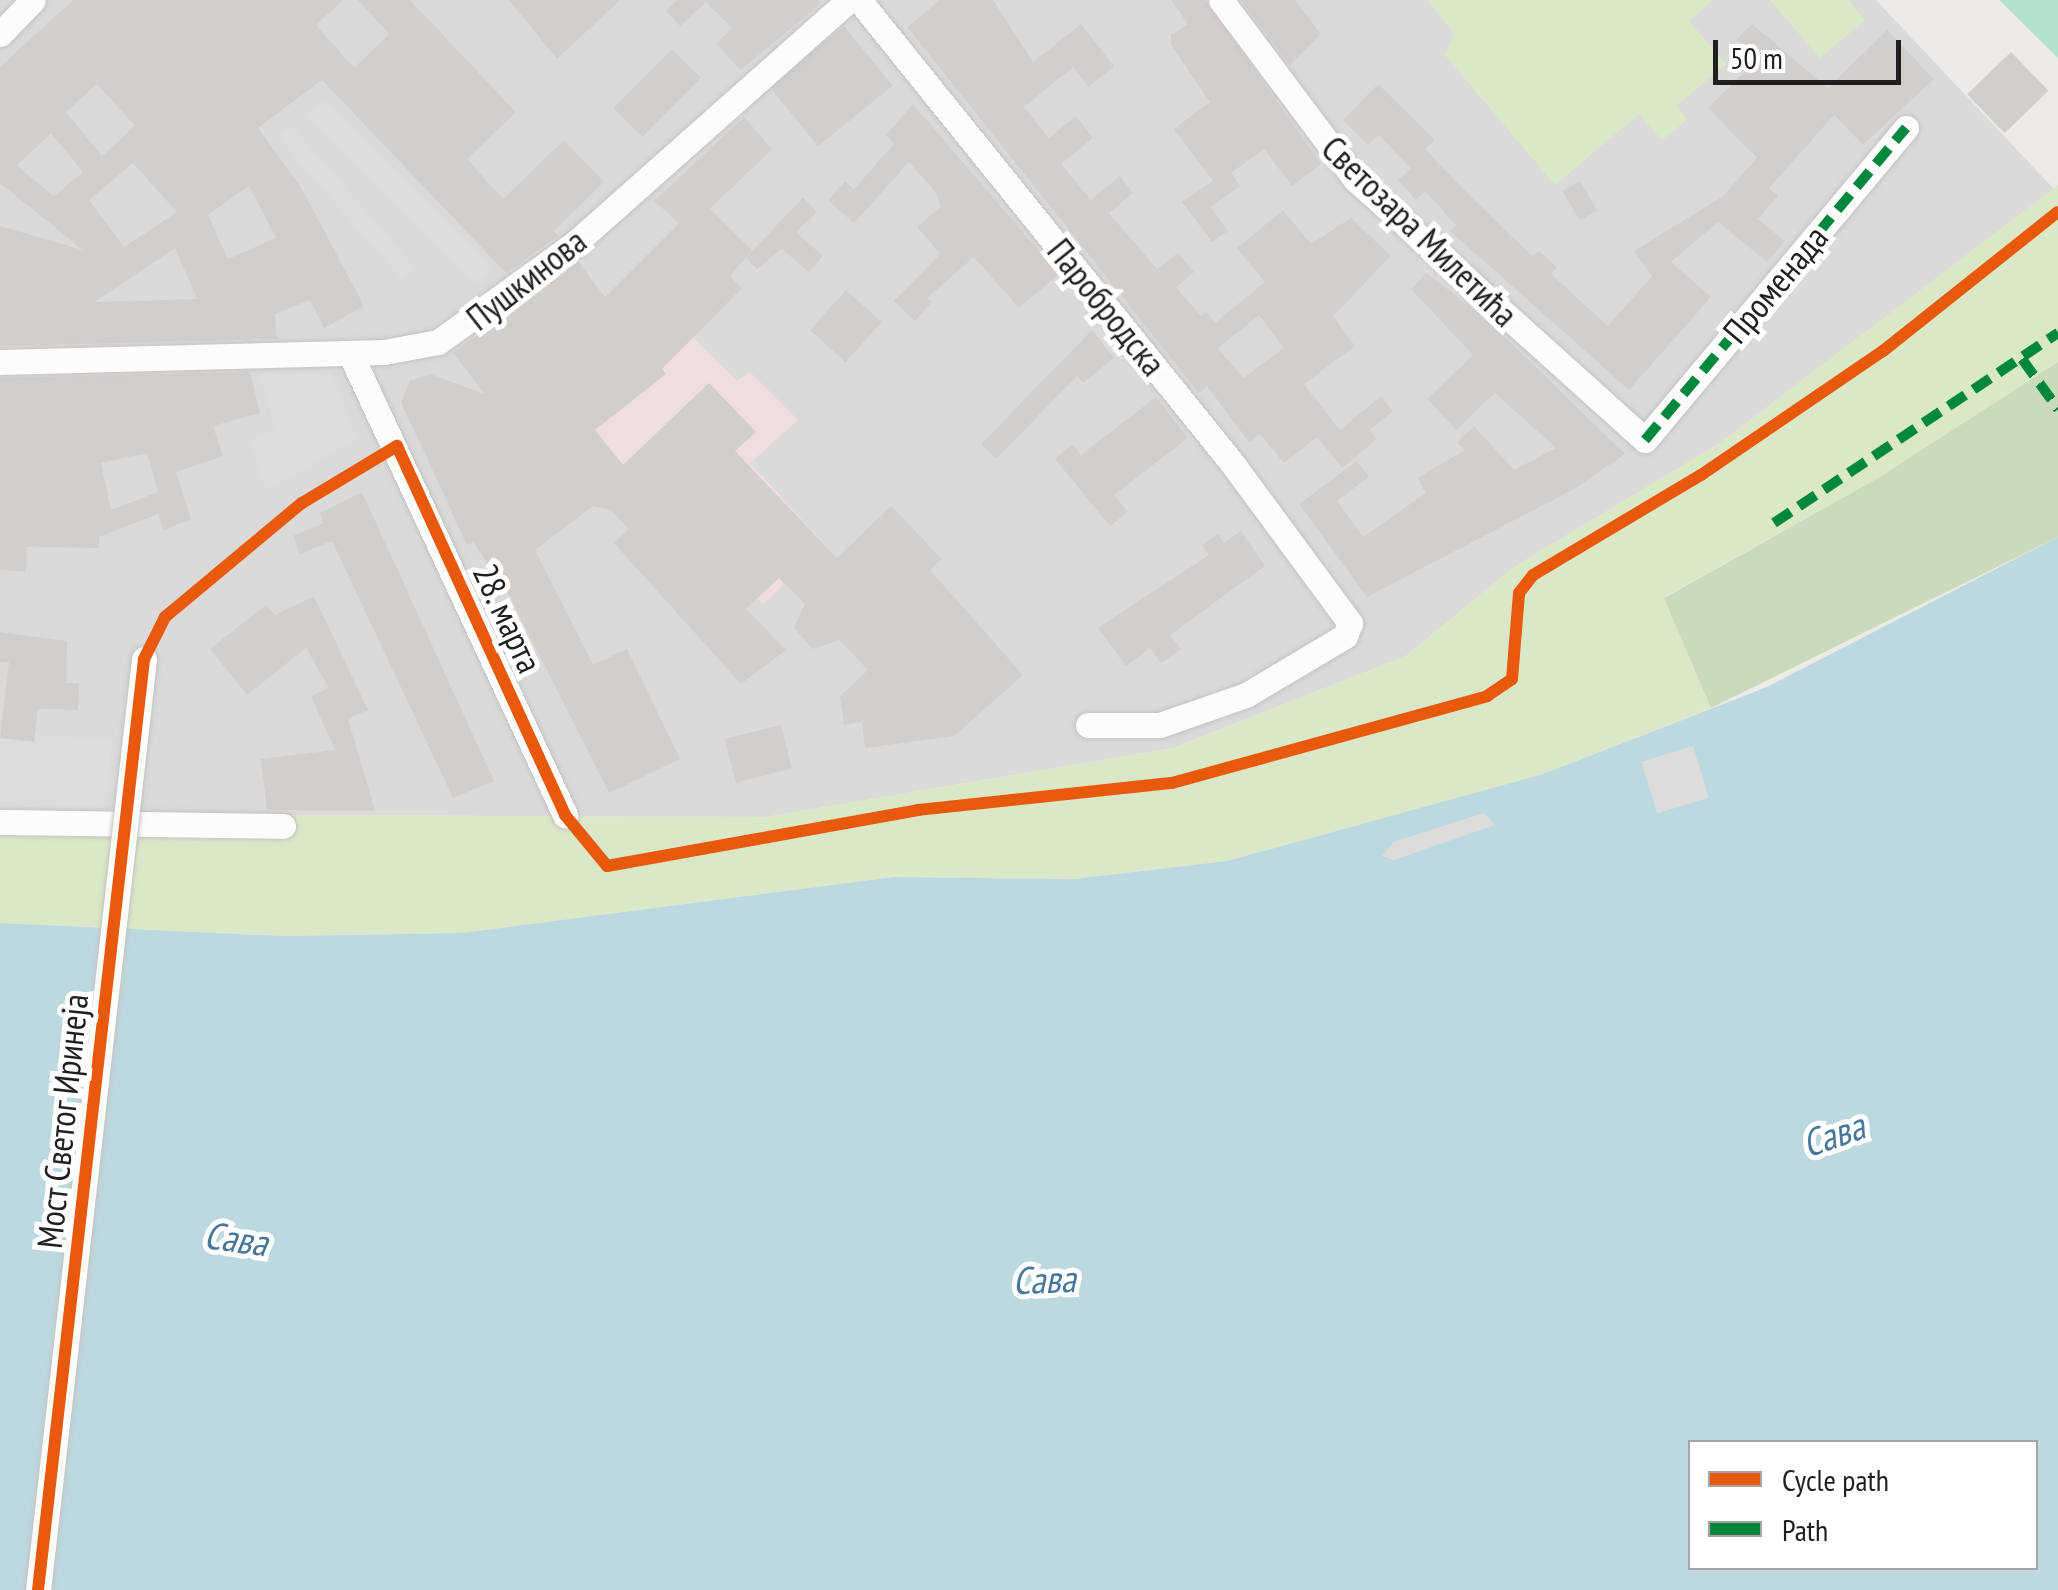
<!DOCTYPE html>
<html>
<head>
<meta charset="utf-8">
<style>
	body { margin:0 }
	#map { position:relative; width:2058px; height:1590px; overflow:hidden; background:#edeae7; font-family:"PT Sans Narrow",sans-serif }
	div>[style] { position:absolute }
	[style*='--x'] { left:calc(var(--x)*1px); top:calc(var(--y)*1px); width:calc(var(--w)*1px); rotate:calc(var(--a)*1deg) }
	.residential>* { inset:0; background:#dcdad9 }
	.commercial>* { inset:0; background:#eededd }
	.grass>* { inset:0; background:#dbe8c7 }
	.forest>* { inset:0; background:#cadabd }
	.pitch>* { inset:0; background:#b4e2cc }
	.parking>* { inset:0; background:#dddcdb; transform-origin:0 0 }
	.water>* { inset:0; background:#bcd9df }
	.pier>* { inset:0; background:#dddcda; transform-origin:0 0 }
	.building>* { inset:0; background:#d2cecc; transform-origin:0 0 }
	.roads { filter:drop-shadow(0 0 2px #c4c3c2) drop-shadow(0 0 2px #c4c3c2) }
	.minor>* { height:25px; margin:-12.5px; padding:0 12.5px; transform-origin:12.5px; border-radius:12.5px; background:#fcfcfb }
	.bridges { filter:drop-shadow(0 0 2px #c4c3c2) drop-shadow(0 0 2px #c4c3c2) }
	.minor-bridge>* { height:25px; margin:-12.5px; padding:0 12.5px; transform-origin:12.5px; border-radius:12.5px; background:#fcfcfb }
	.quiet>* { height:10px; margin-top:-5px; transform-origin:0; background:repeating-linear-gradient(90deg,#00873e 0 20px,transparent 0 30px) }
	.cycleway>* { height:12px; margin:-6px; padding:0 6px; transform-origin:6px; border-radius:6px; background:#e8590c }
	span { translate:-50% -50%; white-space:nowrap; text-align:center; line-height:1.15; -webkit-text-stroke:10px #fff; paint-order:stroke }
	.street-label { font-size:35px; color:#1f1f1f }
	.water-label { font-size:38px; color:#48779c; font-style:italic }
	.legend { position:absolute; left:1688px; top:1440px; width:350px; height:130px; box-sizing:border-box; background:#fff; border:2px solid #a5a5a5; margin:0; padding:12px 18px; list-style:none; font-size:30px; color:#1f1f1f }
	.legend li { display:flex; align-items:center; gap:20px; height:50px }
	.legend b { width:50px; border:2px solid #a5a5a5 }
	.scale { position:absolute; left:1713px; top:40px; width:188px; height:45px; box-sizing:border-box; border:5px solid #1f1f1f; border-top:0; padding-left:12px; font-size:30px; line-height:35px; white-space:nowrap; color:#1f1f1f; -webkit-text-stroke:8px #fff; paint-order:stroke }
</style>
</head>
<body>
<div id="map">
	<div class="residential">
		<div style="clip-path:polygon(0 0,1876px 0,2054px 189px,1720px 443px,1514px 567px,1406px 656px,1173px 748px,766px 817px,0 814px)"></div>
	</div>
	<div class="commercial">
		<div style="clip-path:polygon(626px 314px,692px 337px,737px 381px,750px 372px,798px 420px,750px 463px,826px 546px,763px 604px,608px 449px,533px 507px)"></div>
	</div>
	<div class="grass">
		<div style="clip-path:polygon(1428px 0,1713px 0,1689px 21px,1726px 64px,1676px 106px,1687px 120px,1662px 140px,1639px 114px,1555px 185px,1445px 55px,1454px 34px)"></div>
		<div style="clip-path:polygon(1770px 0,1848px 0,1865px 20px,1820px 58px)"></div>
		<div style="clip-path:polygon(2058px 185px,2058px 362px,1878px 478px,1664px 597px,1711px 708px,1543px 774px,1227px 861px,1074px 879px,894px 877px,462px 933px,287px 936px,0 923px,0 814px,766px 817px,1173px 748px,1406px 656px,1514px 567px,1720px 443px)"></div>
	</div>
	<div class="forest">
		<div style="clip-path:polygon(2058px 362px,2058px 537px,1711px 708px,1664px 598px,1878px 478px)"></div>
	</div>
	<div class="pitch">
		<div style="clip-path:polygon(1999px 0,2058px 0,2058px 58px)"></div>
	</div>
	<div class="parking">
		<div style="left:323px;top:100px;width:238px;height:22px;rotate:45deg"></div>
		<div style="left:292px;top:126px;width:186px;height:18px;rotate:49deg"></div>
		<div style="clip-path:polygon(330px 369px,357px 440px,265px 490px,251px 439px,275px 428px,259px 373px)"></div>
		<div style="left:112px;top:741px;width:78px;height:112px;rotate:95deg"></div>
	</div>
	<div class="water">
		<div style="clip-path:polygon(evenodd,2058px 537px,2058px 1590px,0 1590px,0 923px,286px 936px,462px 933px,894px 877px,1074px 879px,1227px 861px,1543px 774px,1767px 687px,2058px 537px,1690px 1442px,2036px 1442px,2036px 1568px,1690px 1568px,1690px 1442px)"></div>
	</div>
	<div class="pier">
		<div style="left:1693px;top:746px;width:54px;height:54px;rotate:73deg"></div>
		<div style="clip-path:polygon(1484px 813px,1495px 825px,1394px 860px,1382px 856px,1393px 842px)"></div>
	</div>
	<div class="building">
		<div style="clip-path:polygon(evenodd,73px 0,343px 0,316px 25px,354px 68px,389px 34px,358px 0,410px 0,516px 112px,467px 159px,503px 199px,564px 140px,604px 182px,554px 231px,558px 236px,506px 273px,322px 80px,258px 128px,302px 189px,364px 306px,324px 328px,310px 300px,275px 314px,277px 339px,0 346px,0 226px,83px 250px,0 183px,0 67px,73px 0,97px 84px,135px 126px,102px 156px,66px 112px,97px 84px,73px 0,51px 133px,83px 172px,54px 196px,17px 166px,51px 133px,73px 0,133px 163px,177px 212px,124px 247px,89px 200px,133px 163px,73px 0,249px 186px,276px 238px,228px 259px,208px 215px,249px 186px,73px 0,175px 248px,197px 299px,94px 302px,175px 248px)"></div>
		<div style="clip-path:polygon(509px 0,620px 0,557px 59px)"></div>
		<div style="clip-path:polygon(677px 0,818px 0,821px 3px,741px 70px,716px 44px,732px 28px,706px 2px,680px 26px,666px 11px)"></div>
		<div style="clip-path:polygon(evenodd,940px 0,993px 0,1033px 62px,1081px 24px,1114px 66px,1089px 87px,1073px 67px,1024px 107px,1049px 138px,1076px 116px,1093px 138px,1061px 164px,1091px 200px,1120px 176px,1133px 193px,1109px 213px,1157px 269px,1178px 253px,1194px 272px,1176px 287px,1201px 316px,1206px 312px,1215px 323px,1265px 282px,1237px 248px,1283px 210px,1311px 244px,1351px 218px,1391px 256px,1333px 316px,1355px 346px,1304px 384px,1340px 430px,1381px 396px,1393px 411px,1370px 430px,1377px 439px,1342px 468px,1317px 437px,1284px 463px,1260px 434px,1249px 442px,1207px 386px,1199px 393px,907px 27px,940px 0,1259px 315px,1284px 348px,1243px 378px,1218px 348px,1259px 315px)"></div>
		<div style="clip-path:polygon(1171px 0,1205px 0,1321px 164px,1292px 186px,1264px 149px,1231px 173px,1240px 186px,1211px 207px,1228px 231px,1212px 242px,1182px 202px,1213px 181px,1174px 129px,1210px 102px,1171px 45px,1171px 35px,1188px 24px)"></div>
		<div style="clip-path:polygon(1241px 0,1295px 0,1321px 34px,1290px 65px)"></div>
		<div style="clip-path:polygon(1752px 24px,1828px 88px,1887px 30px,1934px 79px,1863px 145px,1834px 115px,1769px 188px,1778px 196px,1758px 219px,1785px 241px,1767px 262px,1718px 222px,1671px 262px,1711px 297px,1629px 390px,1450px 231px,1456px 225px,1425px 191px,1416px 200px,1398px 180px,1411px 169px,1379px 135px,1368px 145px,1343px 120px,1378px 84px,1435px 140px,1425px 149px,1462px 188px,1532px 256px,1539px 251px,1557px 267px,1551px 274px,1608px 326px,1652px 276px,1634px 251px,1722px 197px,1757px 158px,1708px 108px,1758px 58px,1737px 39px)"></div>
		<div style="left:844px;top:26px;width:77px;height:96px;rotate:51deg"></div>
		<div style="left:672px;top:49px;width:41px;height:83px;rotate:45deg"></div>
		<div style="left:2011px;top:52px;width:54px;height:61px;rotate:46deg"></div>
		<div style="clip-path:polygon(913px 104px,1059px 274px,1019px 308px,974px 257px,927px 298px,932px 302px,915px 321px,894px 301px,940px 254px,917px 227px,940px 207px,937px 194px,909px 162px,854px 223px,828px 200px,845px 181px,854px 189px,894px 144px,886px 135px)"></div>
		<div style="clip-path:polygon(744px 117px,772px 149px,710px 209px,752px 250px,730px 276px,742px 288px,662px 369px,666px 374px,595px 430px,623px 465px,709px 383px,756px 432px,735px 451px,837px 558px,891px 506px,942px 559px,930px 570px,1023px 675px,954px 736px,865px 748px,862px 722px,844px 725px,840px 696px,868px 670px,839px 640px,813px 649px,794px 628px,805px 604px,779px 578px,746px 609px,786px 650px,741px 684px,614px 543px,629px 529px,611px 510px,593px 506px,535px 550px,593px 665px,627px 649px,680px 759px,609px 793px,509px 595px,473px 542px,467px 545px,401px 402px,410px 381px,430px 374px,485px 394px,453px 353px,578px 261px,605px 297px,679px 223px,654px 201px)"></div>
		<div style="left:1580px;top:181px;width:34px;height:20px;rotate:60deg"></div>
		<div style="clip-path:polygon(803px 197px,817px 212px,796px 232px,823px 256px,809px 272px,782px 249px,757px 269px,746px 258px)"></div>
		<div style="clip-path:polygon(1426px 273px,1483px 316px,1625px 454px,1574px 489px,1367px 597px,1299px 504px,1357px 461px,1369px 477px,1337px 501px,1363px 537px,1426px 493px,1417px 478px,1465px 450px,1457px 442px,1474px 426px,1514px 470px,1556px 448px,1495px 393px,1456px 430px,1427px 399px,1473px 355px,1411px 289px)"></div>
		<div style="left:846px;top:290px;width:48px;height:54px;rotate:42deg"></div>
		<div style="clip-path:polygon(1092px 330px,1114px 358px,1083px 383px,1077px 376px,996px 459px,981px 444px)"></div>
		<div style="clip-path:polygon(evenodd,250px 372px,260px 413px,213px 426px,223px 456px,176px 472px,191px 519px,164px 530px,158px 514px,99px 537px,99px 548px,27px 547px,26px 572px,0 570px,0 378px,250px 372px,147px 453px,158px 492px,111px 510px,101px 463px,147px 453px)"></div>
		<div style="clip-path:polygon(1156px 397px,1188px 438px,1114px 495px,1128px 512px,1110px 526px,1055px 459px,1073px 444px,1081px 455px)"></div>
		<div style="clip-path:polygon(362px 492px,494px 781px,453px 798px,332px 541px,300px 554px,293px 536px,324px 523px,320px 513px)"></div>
		<div style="clip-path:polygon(1241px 531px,1265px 566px,1170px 635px,1181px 649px,1161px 663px,1150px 648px,1126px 666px,1098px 628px,1209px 555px,1202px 545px,1218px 534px,1224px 543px)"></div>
		<div style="clip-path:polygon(314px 596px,368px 710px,348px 719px,375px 810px,267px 810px,261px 759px,335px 750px,311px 696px,329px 688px,306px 648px,247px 695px,210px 649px,266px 605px,275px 615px)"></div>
		<div style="clip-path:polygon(0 632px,67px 641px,66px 683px,79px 683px,78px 710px,38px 709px,34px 742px,0 738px,9px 662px,0 662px)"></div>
		<div style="left:781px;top:725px;width:45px;height:58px;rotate:76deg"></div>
	</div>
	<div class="roads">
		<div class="minor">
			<div style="--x:859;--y:0;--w:595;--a:51.14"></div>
			<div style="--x:1232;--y:463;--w:199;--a:53.6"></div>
			<div style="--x:1350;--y:623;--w:14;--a:111"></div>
			<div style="--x:1345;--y:636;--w:115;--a:149.2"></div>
			<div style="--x:1246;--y:695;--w:91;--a:160.8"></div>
			<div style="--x:1160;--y:725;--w:72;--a:180"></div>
			<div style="--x:1221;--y:0;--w:224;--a:53.2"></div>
			<div style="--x:1355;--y:179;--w:390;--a:42"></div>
			<div style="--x:1645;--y:440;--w:407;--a:-50.1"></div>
			<div style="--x:0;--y:34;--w:47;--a:-45.9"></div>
			<div style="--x:350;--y:353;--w:510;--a:65.04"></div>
			<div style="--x:0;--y:362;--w:384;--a:-1.5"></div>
			<div style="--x:384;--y:352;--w:55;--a:-10.5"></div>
			<div style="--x:438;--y:342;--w:168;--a:-35.8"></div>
			<div style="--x:574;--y:244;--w:368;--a:-41.6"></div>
			<div style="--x:0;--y:822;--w:283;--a:0.8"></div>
		</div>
	</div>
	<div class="bridges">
		<div class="minor-bridge">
			<div style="--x:38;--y:1590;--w:937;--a:-83.5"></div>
		</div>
	</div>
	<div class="quiet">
		<div style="--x:2022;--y:359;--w:62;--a:54.2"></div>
		<div style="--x:1645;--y:440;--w:407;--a:-50.1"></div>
		<div style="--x:1774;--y:523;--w:342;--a:-33.8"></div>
	</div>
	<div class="cycleway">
		<div style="--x:38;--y:1590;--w:937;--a:-83.5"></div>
		<div style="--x:144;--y:659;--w:47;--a:-63.4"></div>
		<div style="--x:165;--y:617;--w:178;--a:-39.8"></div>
		<div style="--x:302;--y:503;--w:111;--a:-31"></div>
		<div style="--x:397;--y:446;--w:405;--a:65.5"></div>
		<div style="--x:565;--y:815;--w:66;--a:50.5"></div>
		<div style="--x:607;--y:866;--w:316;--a:-10.2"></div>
		<div style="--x:918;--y:810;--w:255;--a:-6.1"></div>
		<div style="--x:1172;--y:783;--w:327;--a:-15.4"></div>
		<div style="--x:1487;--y:696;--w:30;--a:-34"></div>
		<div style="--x:1512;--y:679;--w:86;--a:-85.3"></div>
		<div style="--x:1519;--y:593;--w:23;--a:-52"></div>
		<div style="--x:1533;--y:575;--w:196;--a:-30.8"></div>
		<div style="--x:1701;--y:475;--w:220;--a:-34.3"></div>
		<div style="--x:1883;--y:351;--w:223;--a:-38.5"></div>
	</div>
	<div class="street-label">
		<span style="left:1420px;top:231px;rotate:44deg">Светозара Милетића</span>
		<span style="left:526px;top:279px;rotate:-38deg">Пушкинова</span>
		<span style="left:1775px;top:284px;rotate:-50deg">Променада</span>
		<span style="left:1107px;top:307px;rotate:51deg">Паробродска</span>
		<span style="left:508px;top:618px;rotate:65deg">28. марта</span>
		<span style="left:62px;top:1121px;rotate:-84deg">Мост Светог Иринеја</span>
	</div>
	<div class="water-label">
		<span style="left:1833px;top:1134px;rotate:-19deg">Сава</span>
		<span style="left:236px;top:1238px;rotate:8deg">Сава</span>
		<span style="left:1044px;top:1279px;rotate:-2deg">Сава</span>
	</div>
	<ul class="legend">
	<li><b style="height:12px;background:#e8590c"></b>Cycle path</li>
	<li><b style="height:12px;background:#00873e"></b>Path</li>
	</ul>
	<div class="scale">50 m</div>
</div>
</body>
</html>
